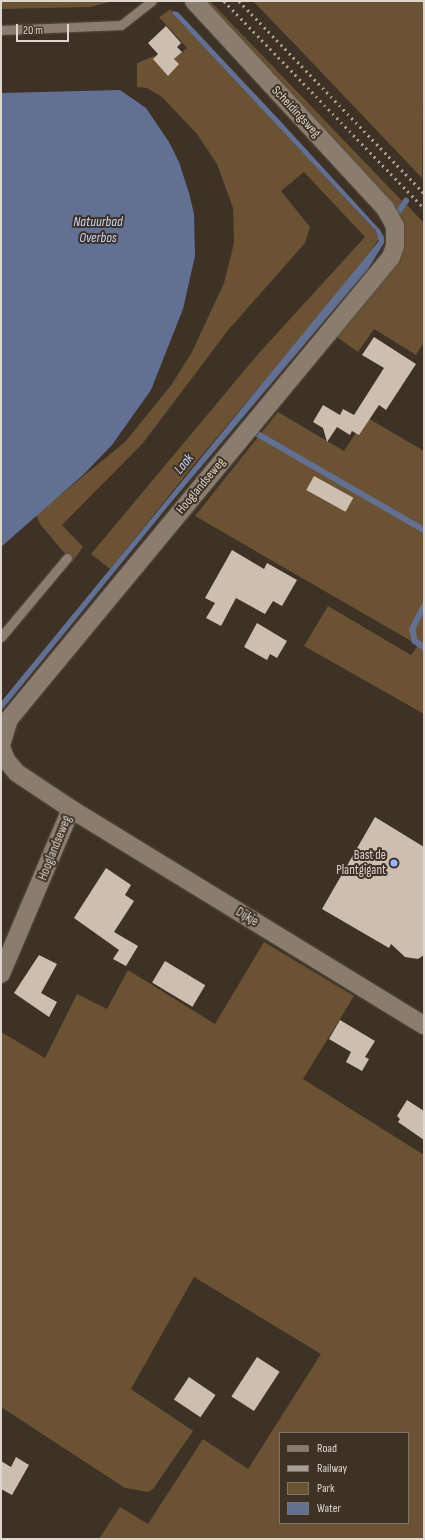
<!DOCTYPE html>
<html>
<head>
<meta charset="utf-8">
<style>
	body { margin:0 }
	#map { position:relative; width:425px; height:1540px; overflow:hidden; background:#3d3225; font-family:"Sofia Sans Condensed",sans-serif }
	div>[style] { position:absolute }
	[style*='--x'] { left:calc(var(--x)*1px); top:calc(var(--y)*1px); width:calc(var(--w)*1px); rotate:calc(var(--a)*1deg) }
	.green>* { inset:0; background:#6a5233 }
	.water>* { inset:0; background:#627093 }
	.stream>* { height:5.5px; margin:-2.75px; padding:0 2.75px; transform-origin:2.75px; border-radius:2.75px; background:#627093 }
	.building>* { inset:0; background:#cdbfaf; transform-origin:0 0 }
	.roads { filter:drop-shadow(0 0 1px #584f44) drop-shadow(0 0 1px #584f44) }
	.lane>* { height:9px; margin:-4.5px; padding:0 4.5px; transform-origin:4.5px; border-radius:4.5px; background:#8a7d6e }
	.street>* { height:18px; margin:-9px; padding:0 9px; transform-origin:9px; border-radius:9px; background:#8a7d6e }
	.rail>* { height:3px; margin-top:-1.5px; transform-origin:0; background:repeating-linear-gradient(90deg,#a9a096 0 2px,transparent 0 6px) }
	.dots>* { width:11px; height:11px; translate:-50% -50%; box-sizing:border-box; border:2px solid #3d3225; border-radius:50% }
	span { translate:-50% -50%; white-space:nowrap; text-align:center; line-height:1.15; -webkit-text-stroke:4px #3d3225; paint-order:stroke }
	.street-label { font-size:13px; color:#ded7ce }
	.poi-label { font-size:13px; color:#ded7ce }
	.right { translate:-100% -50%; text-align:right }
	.water-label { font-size:14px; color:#c5d3f8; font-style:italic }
	.frame { position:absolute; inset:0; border:2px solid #ded7ce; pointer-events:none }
	.legend { position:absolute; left:279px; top:1432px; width:130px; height:92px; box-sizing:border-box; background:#3d3225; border:1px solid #7d7469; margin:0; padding:5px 7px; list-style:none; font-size:12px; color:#ded7ce }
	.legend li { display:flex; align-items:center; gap:8px; height:20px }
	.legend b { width:20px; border:1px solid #7d7469 }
	.scale { position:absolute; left:16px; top:24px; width:53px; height:18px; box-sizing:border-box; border:2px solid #ded7ce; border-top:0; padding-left:5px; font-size:12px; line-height:14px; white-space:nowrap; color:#ded7ce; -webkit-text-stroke:3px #3d3225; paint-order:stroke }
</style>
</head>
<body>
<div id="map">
	<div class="green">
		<div style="clip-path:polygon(1px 1px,113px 1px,91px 7px,1px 9px)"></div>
		<div style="clip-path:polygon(200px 1px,210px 1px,402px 201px,397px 209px,401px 213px,407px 205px,424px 223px,424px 342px,416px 355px,374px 329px,358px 352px,334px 335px,402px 249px,404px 236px)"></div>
		<div style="clip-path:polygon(253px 1px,424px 1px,422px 178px,304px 54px)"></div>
		<div style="clip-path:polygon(171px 9px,172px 13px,376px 231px,379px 239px,359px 268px,192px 467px,110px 569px,91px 554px,259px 353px,365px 237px,304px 172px,281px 191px,310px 227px,305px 243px,229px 329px,143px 443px,62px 525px,83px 547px,72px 562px,40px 524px,36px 515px,125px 442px,172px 384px,192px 352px,224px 283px,234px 243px,233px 208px,217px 164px,197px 134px,162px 97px,147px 88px,137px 87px,137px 63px,154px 56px,165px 67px,187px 48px,159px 17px)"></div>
		<div style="clip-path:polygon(278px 412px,344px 451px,366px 417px,424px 451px,424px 714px,304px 646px,328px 606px,411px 655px,418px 645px,195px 516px)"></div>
		<div style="clip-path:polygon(evenodd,264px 942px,354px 996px,303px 1079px,424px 1155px,424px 1539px,99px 1539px,120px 1507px,148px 1524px,203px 1439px,248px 1469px,321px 1354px,194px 1277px,131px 1389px,193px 1431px,153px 1489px,148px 1492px,125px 1488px,1px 1407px,1px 1032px,45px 1058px,77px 994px,107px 1009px,128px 970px,215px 1024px,264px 942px,280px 1433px,408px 1433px,408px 1523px,280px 1523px,280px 1433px)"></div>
	</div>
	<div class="water">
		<div style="clip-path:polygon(173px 11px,178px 12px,283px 124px,380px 230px,384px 237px,384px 243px,368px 269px,173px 500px,1px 711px,1px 702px,379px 241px,376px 231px,172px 13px)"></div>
		<div style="clip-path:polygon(120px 90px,146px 108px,169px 142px,179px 162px,189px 193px,194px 214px,195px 256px,183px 309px,151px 390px,112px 445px,83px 475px,1px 547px,1px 93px)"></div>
	</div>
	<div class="stream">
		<div style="--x:399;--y:211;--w:12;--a:-55"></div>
		<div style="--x:256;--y:433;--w:194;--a:30"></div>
		<div style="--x:424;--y:607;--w:25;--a:117"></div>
		<div style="--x:413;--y:629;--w:12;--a:81"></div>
		<div style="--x:415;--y:641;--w:11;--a:34"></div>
	</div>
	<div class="building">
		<div style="clip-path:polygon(166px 26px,181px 43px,177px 47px,182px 52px,174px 59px,179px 64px,168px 76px,153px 59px,158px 54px,148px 43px)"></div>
		<div style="clip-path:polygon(374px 337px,416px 364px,386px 410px,379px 405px,359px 435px,352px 431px,350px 435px,337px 427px,327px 442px,323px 428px,313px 422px,323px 405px,340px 415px,343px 409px,354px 415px,384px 368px,362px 355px)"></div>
		<div style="left:314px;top:476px;width:45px;height:16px;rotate:29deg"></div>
		<div style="clip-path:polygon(232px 550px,264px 569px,267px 563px,297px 580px,282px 606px,273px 601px,265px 614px,236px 598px,221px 626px,206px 618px,215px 603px,205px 598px)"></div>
		<div style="clip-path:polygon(257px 623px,287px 641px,277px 658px,270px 654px,267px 660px,244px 647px)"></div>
		<div style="clip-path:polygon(375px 817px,424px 847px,424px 955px,418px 959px,405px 957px,391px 944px,389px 948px,322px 909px)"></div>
		<div style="clip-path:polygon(106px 868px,131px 885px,125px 895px,134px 901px,114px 932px,138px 946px,126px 966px,113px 959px,119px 950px,74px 918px)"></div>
		<div style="clip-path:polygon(39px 955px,57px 964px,41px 993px,57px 1002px,49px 1017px,14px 993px)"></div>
		<div style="left:165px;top:961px;width:47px;height:25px;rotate:31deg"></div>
		<div style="clip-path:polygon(340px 1020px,375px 1041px,365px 1057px,369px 1059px,362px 1071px,346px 1062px,351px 1052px,329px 1039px)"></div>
		<div style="clip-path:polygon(407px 1100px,424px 1111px,424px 1140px,398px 1122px,400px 1119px,397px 1116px)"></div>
		<div style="left:257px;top:1357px;width:27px;height:47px;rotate:33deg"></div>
		<div style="left:189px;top:1377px;width:32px;height:27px;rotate:34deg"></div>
		<div style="clip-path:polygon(16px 1457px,29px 1465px,12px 1495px,1px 1489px,1px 1461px,11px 1467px)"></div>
	</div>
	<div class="roads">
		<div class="lane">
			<div style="--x:1;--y:30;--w:120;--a:-2.4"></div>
			<div style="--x:121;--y:25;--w:39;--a:-38"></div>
			<div style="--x:1;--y:637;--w:103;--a:-50.1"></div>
		</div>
		<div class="street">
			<div style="--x:1;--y:745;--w:27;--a:-73"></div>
			<div style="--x:9;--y:719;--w:599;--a:-50.41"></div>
			<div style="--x:391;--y:257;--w:12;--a:-70"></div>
			<div style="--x:395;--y:246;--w:20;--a:-90"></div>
			<div style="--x:395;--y:226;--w:21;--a:-119"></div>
			<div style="--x:385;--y:208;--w:282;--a:-132.7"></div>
			<div style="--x:1;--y:747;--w:14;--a:69"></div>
			<div style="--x:6;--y:760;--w:17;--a:50"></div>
			<div style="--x:17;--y:773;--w:65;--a:33.7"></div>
			<div style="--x:71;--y:809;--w:414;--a:31.5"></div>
			<div style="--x:1;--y:974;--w:179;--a:-67"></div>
		</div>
	</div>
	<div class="rail">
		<div style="--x:224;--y:1;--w:288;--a:46"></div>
		<div style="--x:239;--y:1;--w:267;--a:46.1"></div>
	</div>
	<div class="dots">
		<div style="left:394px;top:863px;background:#9ab5fd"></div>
	</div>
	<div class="street-label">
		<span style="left:296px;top:112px;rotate:47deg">Scheidingsweg</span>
		<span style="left:201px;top:486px;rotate:-50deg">Hooglandseweg</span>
		<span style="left:55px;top:848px;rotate:-68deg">Hooglandseweg</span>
		<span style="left:247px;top:917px;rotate:31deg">Dijkje</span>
	</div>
	<div class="poi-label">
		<span class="right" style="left:386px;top:863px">Bast de<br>Plantgigant</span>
	</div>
	<div class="water-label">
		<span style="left:98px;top:230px">Natuurbad<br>Overbos</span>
		<span style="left:184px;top:464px;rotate:-51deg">Laak</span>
	</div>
	<div class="frame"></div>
	<ul class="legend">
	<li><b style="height:5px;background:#8a7d6e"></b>Road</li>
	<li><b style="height:5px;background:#a9a096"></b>Railway</li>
	<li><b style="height:11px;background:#6a5233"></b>Park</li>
	<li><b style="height:11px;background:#627093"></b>Water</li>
	</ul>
	<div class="scale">20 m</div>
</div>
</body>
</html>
